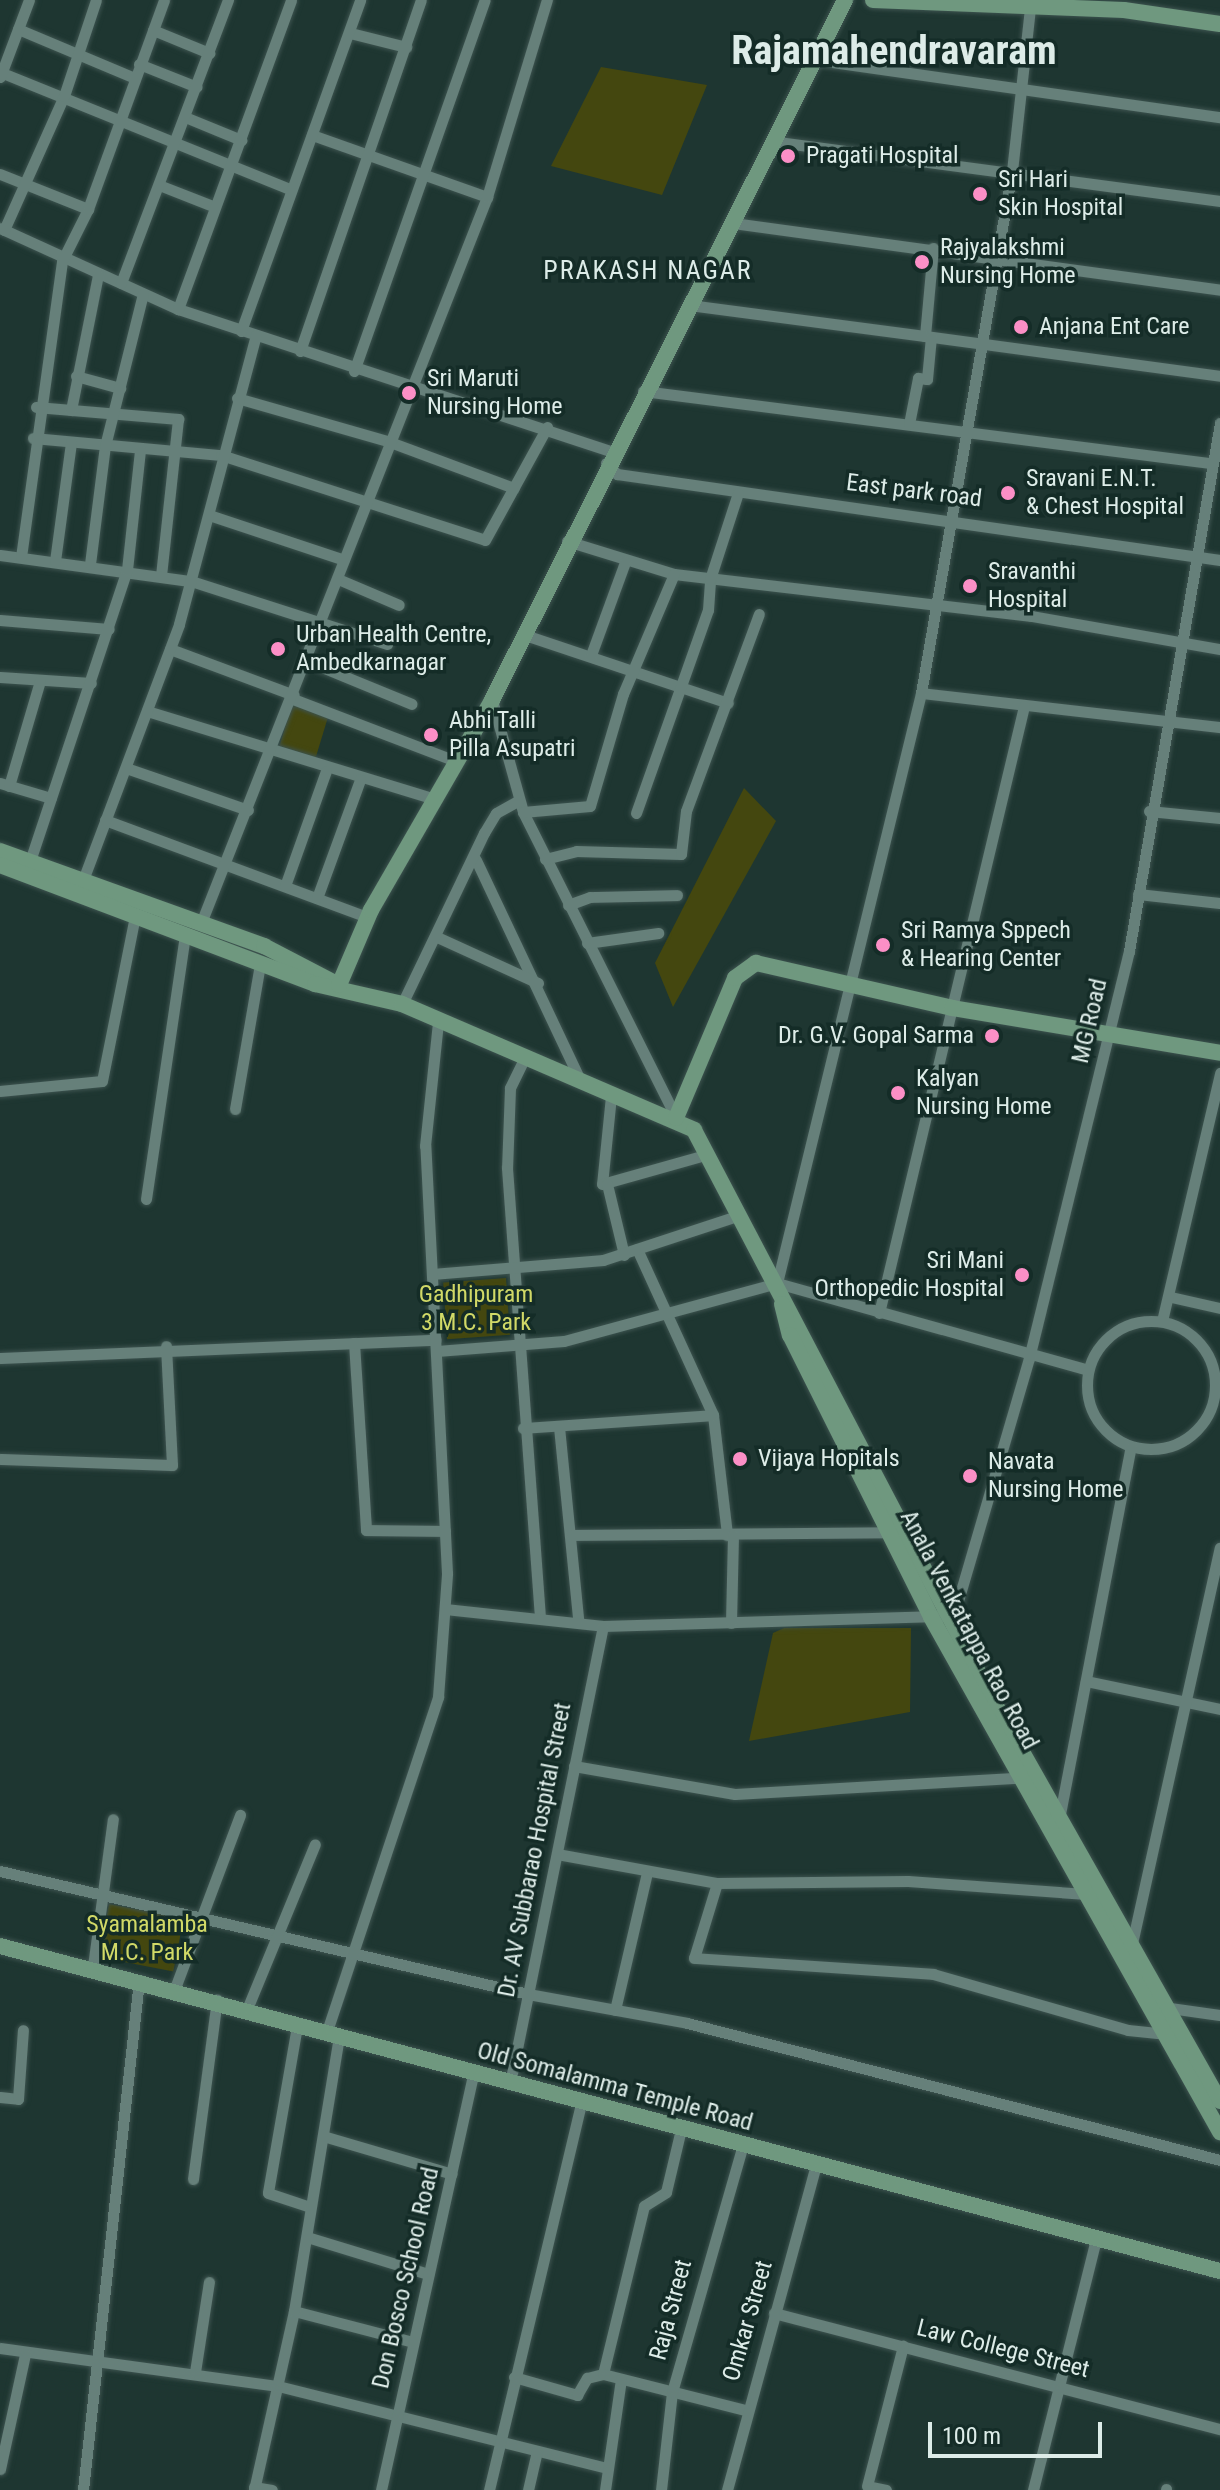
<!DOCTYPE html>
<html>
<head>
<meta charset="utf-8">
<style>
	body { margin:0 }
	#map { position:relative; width:1220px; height:2490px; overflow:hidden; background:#1e3631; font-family:"Roboto Condensed",sans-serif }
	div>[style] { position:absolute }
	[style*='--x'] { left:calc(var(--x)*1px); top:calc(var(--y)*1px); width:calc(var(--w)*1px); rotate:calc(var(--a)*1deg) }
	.green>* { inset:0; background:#44470f; transform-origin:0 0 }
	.roads { filter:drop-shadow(0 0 2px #3d534f) drop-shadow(0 0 2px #3d534f) }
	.street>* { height:11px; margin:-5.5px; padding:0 5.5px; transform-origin:5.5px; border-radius:5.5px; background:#66807a }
	.street>.ring { margin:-5.5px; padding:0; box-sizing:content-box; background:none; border:11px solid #66807a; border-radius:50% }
	.secondary>* { height:16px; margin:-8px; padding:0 8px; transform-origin:8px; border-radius:8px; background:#6f987f }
	.dots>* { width:22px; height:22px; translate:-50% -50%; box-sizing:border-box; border:4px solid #142c27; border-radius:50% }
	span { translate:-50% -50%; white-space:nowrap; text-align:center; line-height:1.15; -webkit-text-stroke:7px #142c27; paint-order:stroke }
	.poi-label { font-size:24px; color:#ddece8 }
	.left { translate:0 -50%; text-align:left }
	.right { translate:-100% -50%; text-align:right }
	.street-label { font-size:24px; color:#ddece8 }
	.park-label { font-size:24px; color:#d1d967 }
	.neighbourhood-label { font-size:26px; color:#ddece8; letter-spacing:2px }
	.town-label { font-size:40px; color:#ddece8; font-weight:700 }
	.scale { position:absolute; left:928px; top:2422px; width:174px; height:36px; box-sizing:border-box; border:4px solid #ddece8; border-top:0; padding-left:10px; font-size:24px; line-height:28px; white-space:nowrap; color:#ddece8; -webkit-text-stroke:6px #142c27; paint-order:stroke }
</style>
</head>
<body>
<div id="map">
	<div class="green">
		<div style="clip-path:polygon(601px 67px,707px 85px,662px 195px,551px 166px)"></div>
		<div style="left:292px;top:705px;width:38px;height:43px;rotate:17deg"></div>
		<div style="clip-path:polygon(744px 788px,776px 821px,673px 1007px,655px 963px)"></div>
		<div style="left:506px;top:1278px;width:57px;height:63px;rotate:86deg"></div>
		<div style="clip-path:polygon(784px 1628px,911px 1628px,910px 1712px,749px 1741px,773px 1633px)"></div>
		<div style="left:109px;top:1904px;width:76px;height:54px;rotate:11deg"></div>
	</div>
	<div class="roads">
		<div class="street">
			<div style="--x:18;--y:29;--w:124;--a:22.8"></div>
			<div style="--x:153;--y:30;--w:61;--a:22.3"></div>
			<div style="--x:350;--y:33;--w:58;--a:14"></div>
			<div style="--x:818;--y:60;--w:406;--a:8.1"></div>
			<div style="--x:139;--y:64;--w:62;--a:21.6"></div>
			<div style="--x:0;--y:72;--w:312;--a:22"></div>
			<div style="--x:0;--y:77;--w:82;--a:-69.4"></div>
			<div style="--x:185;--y:117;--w:61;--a:22.3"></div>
			<div style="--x:312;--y:135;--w:186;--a:19.5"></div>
			<div style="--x:778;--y:142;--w:446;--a:7.6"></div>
			<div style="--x:0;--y:174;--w:95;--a:21.7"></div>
			<div style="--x:159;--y:185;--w:60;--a:21.4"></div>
			<div style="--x:733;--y:223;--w:492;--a:7.8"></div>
			<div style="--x:0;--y:228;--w:196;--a:24.5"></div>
			<div style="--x:178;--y:309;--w:459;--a:18.2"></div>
			<div style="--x:4;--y:230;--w:147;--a:-65.9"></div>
			<div style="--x:64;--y:96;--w:101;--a:-71.6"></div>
			<div style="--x:933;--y:248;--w:88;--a:95.2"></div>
			<div style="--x:925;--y:336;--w:298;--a:7.7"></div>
			<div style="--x:121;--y:283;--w:303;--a:-69.3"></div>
			<div style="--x:689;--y:305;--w:238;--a:7.5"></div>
			<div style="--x:178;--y:309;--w:329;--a:-69.9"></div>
			<div style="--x:241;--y:331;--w:352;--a:-70.2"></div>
			<div style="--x:300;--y:351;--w:371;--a:-71"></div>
			<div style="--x:354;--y:371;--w:393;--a:-70.6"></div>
			<div style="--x:76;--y:376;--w:46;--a:15.3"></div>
			<div style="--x:643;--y:391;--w:572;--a:7.24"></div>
			<div style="--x:237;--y:398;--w:159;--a:16"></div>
			<div style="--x:390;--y:442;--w:132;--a:20.4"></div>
			<div style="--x:36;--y:407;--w:143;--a:4.8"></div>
			<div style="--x:178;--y:419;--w:157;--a:96.2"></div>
			<div style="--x:71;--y:410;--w:138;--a:-78.7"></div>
			<div style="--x:909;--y:424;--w:47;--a:-78.9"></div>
			<div style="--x:918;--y:378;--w:9;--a:6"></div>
			<div style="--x:927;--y:379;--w:42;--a:-84.6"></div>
			<div style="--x:33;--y:438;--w:189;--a:5.2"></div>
			<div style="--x:221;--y:455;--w:277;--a:17.8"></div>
			<div style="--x:485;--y:540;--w:129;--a:-61.2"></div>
			<div style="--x:606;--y:463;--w:16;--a:45"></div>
			<div style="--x:617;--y:474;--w:609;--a:8.12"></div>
			<div style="--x:209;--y:515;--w:142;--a:18.4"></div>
			<div style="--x:567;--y:541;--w:112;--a:17.1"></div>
			<div style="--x:674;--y:574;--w:360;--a:6.7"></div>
			<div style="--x:1032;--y:616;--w:191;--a:10"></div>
			<div style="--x:0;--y:555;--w:193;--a:7.8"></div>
			<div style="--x:191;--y:581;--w:206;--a:17.8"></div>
			<div style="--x:21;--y:557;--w:299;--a:-82.1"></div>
			<div style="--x:62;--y:261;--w:58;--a:-63.4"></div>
			<div style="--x:88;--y:209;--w:222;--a:-70"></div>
			<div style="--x:55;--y:561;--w:120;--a:-82.3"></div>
			<div style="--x:90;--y:564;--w:119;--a:-82.8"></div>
			<div style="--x:105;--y:446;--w:157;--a:-76"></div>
			<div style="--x:338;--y:579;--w:66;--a:23.1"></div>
			<div style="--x:0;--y:620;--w:109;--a:4.7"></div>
			<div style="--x:522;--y:634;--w:217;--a:18.5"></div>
			<div style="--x:170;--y:649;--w:132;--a:20.4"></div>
			<div style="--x:591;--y:655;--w:99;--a:-69.9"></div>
			<div style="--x:307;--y:661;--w:113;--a:22.3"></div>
			<div style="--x:0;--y:677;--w:91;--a:3.8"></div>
			<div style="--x:921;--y:693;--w:301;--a:6.5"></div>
			<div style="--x:293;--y:699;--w:173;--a:20.9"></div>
			<div style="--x:492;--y:700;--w:116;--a:74.5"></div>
			<div style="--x:523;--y:812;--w:342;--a:63.4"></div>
			<div style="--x:147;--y:711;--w:298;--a:17"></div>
			<div style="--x:126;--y:768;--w:129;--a:19"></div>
			<div style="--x:0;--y:783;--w:53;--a:16.4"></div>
			<div style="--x:9;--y:786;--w:109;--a:-73.6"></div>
			<div style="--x:1149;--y:811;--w:71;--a:5.6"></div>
			<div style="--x:523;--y:812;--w:67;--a:-5.1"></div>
			<div style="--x:590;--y:806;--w:117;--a:-73.6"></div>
			<div style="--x:623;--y:694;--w:130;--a:-67"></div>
			<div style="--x:636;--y:813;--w:215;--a:-70.5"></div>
			<div style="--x:708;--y:610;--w:31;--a:-86"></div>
			<div style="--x:710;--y:579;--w:90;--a:-72"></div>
			<div style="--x:105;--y:820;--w:279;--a:20.3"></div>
			<div style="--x:545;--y:859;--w:32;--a:-14"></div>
			<div style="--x:576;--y:851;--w:105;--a:1.6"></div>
			<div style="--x:681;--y:854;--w:43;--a:-83.4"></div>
			<div style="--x:686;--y:811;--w:210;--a:-69.7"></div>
			<div style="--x:476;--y:860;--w:243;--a:64.7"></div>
			<div style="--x:30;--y:861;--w:307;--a:-71.6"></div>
			<div style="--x:127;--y:570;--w:120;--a:-83.8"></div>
			<div style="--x:83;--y:880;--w:273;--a:-69.4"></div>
			<div style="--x:179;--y:624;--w:299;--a:-75.1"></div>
			<div style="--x:285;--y:886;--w:122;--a:-70.4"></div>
			<div style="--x:1138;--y:894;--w:82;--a:6.3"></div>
			<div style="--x:317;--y:898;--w:126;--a:-70"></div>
			<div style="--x:568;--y:905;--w:23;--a:-20"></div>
			<div style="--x:590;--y:897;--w:87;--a:-1.3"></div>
			<div style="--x:201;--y:923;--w:780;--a:-68.5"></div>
			<div style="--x:487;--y:197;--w:206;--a:-73.1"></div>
			<div style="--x:437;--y:937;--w:111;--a:24.5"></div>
			<div style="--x:587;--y:943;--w:72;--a:-8"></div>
			<div style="--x:402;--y:1004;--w:190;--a:-64.4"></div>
			<div style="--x:484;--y:833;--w:23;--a:-59"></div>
			<div style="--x:496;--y:813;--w:26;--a:-29"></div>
			<div style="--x:526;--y:1055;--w:37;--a:116"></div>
			<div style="--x:510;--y:1088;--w:80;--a:92.1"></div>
			<div style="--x:507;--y:1168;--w:448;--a:85.8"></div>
			<div style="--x:0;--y:1091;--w:102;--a:-5.6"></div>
			<div style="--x:102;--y:1081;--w:168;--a:-78.7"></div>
			<div style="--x:611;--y:1096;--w:88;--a:95.8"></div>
			<div style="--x:602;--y:1184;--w:107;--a:-15.7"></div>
			<div style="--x:235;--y:1109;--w:147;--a:-80.2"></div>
			<div style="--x:607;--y:1184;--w:73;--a:76.5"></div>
			<div style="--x:146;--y:1199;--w:267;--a:-81.6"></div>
			<div style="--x:637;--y:1249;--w:183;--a:65.4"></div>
			<div style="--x:713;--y:1415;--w:121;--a:83.3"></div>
			<div style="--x:432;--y:1274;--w:172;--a:-4.7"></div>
			<div style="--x:603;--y:1260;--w:141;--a:-18.2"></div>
			<div style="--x:777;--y:1283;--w:607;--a:-76.28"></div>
			<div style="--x:921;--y:693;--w:530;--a:-80.11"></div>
			<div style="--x:1012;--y:171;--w:165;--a:-83.7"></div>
			<div style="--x:1171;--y:1297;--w:50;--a:12.7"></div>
			<div style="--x:879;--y:1313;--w:624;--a:-76.56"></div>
			<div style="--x:1162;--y:1321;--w:255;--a:-76.8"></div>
			<div class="ring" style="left:1087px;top:1321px;width:117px;height:117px"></div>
			<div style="--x:354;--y:1343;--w:187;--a:86.3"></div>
			<div style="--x:366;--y:1530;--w:79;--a:0.7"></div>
			<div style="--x:437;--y:1351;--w:127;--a:-4.5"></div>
			<div style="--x:564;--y:1341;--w:221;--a:-15.2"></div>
			<div style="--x:777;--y:1283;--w:323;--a:15.6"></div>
			<div style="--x:0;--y:1358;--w:436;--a:-2.4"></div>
			<div style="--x:559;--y:1427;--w:193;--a:84.3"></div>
			<div style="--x:523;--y:1428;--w:190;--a:-3.9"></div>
			<div style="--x:0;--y:1459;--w:172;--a:2"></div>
			<div style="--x:172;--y:1465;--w:119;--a:-92.9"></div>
			<div style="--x:572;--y:1535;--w:315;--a:-0.5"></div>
			<div style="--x:445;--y:1609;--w:159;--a:6.1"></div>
			<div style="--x:603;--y:1626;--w:344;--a:-1.7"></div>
			<div style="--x:947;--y:1616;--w:19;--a:-54"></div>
			<div style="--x:958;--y:1601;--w:253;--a:-73.7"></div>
			<div style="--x:1029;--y:1358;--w:419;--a:-76.2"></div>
			<div style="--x:1129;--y:951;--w:536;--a:-80.22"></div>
			<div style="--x:731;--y:1623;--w:88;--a:-88.7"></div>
			<div style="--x:1086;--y:1681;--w:137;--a:11.8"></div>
			<div style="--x:574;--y:1766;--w:163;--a:9.9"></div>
			<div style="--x:735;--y:1794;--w:292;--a:-3.3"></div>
			<div style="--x:1060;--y:1814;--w:374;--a:-79.1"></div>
			<div style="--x:557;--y:1854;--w:163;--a:10.3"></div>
			<div style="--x:717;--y:1883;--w:191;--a:-0.6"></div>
			<div style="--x:908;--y:1881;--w:179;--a:4.2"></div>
			<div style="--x:0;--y:1871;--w:542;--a:13.11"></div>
			<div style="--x:528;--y:1994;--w:162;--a:10.3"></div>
			<div style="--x:687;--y:2023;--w:550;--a:14.42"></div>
			<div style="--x:717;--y:1883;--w:78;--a:107"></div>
			<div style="--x:694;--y:1958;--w:240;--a:3.8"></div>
			<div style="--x:933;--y:1974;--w:203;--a:16"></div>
			<div style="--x:1128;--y:2030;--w:39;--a:6"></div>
			<div style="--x:1131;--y:1948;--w:410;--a:-77.5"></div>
			<div style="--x:93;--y:1966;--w:148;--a:-82.3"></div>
			<div style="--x:175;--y:1988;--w:185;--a:-69.4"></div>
			<div style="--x:1170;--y:2008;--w:50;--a:8"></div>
			<div style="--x:247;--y:2009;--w:178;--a:-67.6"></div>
			<div style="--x:615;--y:2010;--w:142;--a:-76.9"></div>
			<div style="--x:297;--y:2026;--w:169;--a:99.9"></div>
			<div style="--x:268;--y:2193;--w:44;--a:18.4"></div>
			<div style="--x:327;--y:2031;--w:352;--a:-71.6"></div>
			<div style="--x:438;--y:1697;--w:124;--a:-85.8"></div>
			<div style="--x:447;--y:1573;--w:428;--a:-92.9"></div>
			<div style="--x:425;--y:1146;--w:125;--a:-84"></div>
			<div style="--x:510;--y:2083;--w:466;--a:-78.5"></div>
			<div style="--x:0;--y:2097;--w:18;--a:6"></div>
			<div style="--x:18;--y:2099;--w:69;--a:-85.9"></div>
			<div style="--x:323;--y:2136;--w:134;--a:16.4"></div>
			<div style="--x:193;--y:2179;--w:181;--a:-82.4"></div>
			<div style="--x:307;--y:2237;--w:127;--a:17"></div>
			<div style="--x:294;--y:2311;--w:123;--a:14.6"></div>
			<div style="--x:774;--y:2313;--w:461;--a:14.6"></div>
			<div style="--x:0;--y:2348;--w:281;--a:7.8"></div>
			<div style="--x:278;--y:2386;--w:340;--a:14"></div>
			<div style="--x:195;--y:2372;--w:91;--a:-81.2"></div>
			<div style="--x:603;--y:2374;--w:173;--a:-76.3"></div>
			<div style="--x:644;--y:2206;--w:26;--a:-32"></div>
			<div style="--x:666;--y:2192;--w:65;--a:-76.6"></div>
			<div style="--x:514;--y:2377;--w:66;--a:15.9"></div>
			<div style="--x:577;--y:2395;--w:20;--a:-60"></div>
			<div style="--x:587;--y:2378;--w:16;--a:-14"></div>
			<div style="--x:603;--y:2374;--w:146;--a:14.2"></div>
			<div style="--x:0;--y:2469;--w:118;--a:-77.7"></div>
			<div style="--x:254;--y:2487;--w:18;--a:9"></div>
			<div style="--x:83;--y:2490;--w:513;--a:-83.73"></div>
			<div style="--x:254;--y:2490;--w:183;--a:-77.4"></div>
			<div style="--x:294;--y:2311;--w:280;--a:-80.7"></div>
			<div style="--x:381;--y:2490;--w:425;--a:-77.5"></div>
			<div style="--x:489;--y:2490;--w:398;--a:-76.6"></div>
			<div style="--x:528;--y:2490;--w:40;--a:-77"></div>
			<div style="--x:605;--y:2490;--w:112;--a:-81.8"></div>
			<div style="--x:661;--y:2490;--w:99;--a:-83.6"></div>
			<div style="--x:672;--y:2392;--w:257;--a:-74"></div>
			<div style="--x:727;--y:2490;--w:337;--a:-74.7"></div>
			<div style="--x:886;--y:2490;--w:19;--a:-168"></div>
			<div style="--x:867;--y:2486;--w:145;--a:-75.6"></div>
			<div style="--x:1033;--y:2490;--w:258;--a:-75.9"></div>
			<div style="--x:1166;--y:2490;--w:1;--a:-90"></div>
		</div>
		<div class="secondary">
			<div style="--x:873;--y:0;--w:251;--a:2.3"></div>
			<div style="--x:1124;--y:10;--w:97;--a:8.3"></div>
			<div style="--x:0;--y:851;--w:281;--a:19.8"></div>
			<div style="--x:264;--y:946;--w:85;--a:27.5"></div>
			<div style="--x:0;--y:865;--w:337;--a:20.7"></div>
			<div style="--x:315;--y:984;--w:89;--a:12.9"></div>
			<div style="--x:402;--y:1004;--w:318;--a:23.3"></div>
			<div style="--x:694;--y:1130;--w:648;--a:62.33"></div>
			<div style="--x:995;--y:1704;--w:456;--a:60.5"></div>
			<div style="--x:339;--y:985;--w:82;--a:-66.9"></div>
			<div style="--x:371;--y:910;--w:242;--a:-60"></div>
			<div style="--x:492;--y:700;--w:784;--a:-63.24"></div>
			<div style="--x:676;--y:1118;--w:152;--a:-67.1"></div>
			<div style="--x:735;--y:978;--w:26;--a:-36"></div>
			<div style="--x:756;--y:963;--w:201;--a:12.9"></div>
			<div style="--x:952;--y:1008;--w:272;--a:9.5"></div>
			<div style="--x:782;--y:1304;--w:32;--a:76"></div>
			<div style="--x:790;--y:1335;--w:315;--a:63.4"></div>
			<div style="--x:931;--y:1617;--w:591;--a:60.7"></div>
			<div style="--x:0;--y:1946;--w:1263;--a:14.92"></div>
		</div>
	</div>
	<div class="dots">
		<div style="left:788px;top:156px;background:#fb8fc6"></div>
		<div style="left:980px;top:194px;background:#fb8fc6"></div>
		<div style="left:922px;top:262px;background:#fb8fc6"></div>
		<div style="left:1021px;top:327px;background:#fb8fc6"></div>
		<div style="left:409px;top:393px;background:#fb8fc6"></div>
		<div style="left:1008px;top:493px;background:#fb8fc6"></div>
		<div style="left:970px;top:586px;background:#fb8fc6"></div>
		<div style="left:278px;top:649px;background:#fb8fc6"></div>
		<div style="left:431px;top:735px;background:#fb8fc6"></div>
		<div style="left:883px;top:945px;background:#fb8fc6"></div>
		<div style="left:992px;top:1036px;background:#fb8fc6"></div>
		<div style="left:898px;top:1093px;background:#fb8fc6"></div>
		<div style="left:1022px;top:1275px;background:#fb8fc6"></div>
		<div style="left:740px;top:1459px;background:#fb8fc6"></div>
		<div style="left:970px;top:1476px;background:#fb8fc6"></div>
	</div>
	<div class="poi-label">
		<span class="left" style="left:806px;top:156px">Pragati Hospital</span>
		<span class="left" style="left:998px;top:194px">Sri Hari<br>Skin Hospital</span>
		<span class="left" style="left:940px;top:262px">Rajyalakshmi<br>Nursing Home</span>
		<span class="left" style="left:1039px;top:327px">Anjana Ent Care</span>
		<span class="left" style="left:427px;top:393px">Sri Maruti<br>Nursing Home</span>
		<span class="left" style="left:1026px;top:493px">Sravani E.N.T.<br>&amp; Chest Hospital</span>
		<span class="left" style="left:988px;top:586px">Sravanthi<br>Hospital</span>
		<span class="left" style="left:296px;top:649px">Urban Health Centre,<br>Ambedkarnagar</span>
		<span class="left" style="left:449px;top:735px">Abhi Talli<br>Pilla Asupatri</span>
		<span class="left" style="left:901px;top:945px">Sri Ramya Sppech<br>&amp; Hearing Center</span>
		<span class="right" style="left:974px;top:1036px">Dr. G.V. Gopal Sarma</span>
		<span class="left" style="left:916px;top:1093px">Kalyan<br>Nursing Home</span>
		<span class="right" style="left:1004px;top:1275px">Sri Mani<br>Orthopedic Hospital</span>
		<span class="left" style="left:758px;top:1459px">Vijaya Hopitals</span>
		<span class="left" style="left:988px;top:1476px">Navata<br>Nursing Home</span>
	</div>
	<div class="street-label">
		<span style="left:914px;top:491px;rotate:7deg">East park road</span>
		<span style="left:1090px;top:1021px;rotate:-77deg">MG Road</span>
		<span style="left:969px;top:1630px;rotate:62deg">Anala Venkatappa Rao Road</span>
		<span style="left:535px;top:1850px;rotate:-79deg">Dr. AV Subbarao Hospital Street</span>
		<span style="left:615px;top:2087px;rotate:15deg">Old Somalamma Temple Road</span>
		<span style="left:406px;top:2278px;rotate:-77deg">Don Bosco School Road</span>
		<span style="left:671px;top:2310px;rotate:-75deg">Raja Street</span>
		<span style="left:748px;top:2321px;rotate:-74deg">Omkar Street</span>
		<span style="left:1003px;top:2349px;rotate:14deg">Law College Street</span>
	</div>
	<div class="park-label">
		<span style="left:476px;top:1309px">Gadhipuram<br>3 M.C. Park</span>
		<span style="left:147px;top:1939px">Syamalamba<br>M.C. Park</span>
	</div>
	<div class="neighbourhood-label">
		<span style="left:648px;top:271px">PRAKASH NAGAR</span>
	</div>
	<div class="town-label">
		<span style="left:894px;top:51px">Rajamahendravaram</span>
	</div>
	<div class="scale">100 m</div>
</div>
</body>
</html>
